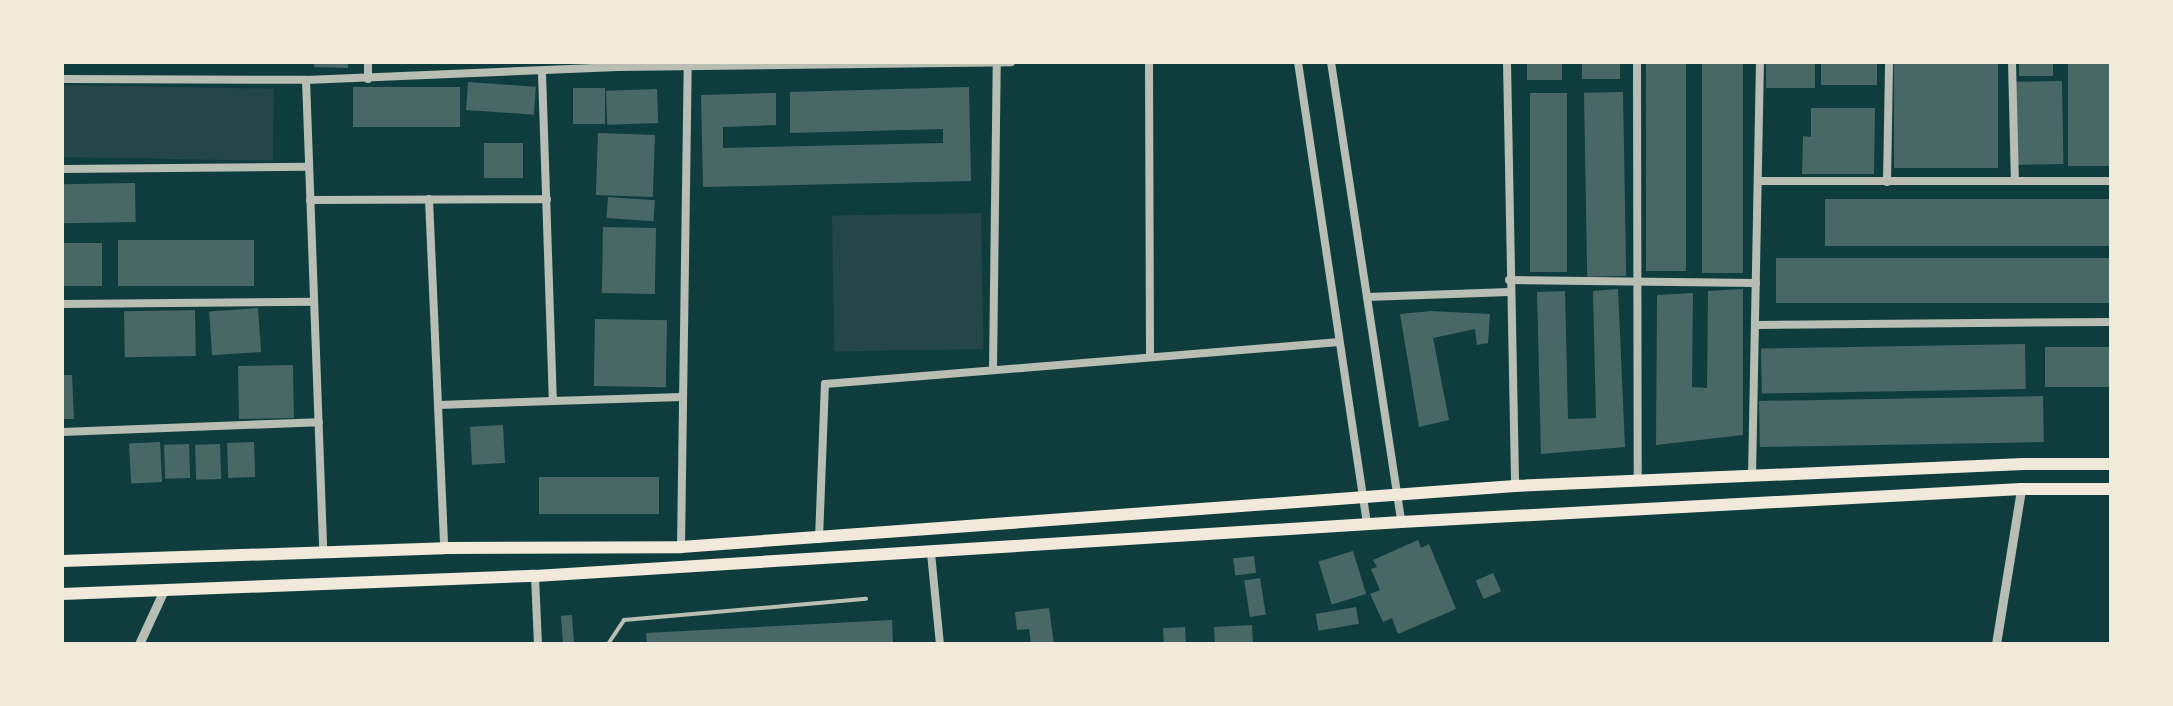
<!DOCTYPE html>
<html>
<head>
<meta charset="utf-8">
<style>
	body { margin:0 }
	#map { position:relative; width:2173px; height:706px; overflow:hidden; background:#0f3d3e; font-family:"Fira Sans",sans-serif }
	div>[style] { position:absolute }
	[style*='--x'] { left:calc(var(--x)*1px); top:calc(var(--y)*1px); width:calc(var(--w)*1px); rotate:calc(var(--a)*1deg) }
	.green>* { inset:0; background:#244646; transform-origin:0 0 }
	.building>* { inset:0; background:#486865; transform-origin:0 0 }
	.service>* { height:4px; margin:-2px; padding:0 2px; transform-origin:2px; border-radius:2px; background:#b8beb3 }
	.minor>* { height:8px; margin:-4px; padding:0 4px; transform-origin:4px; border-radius:4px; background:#b8beb3 }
	.tertiary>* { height:9px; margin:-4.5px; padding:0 4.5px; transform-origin:4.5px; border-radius:4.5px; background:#b8beb3 }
	.trunk>* { height:12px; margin:-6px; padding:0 6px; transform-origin:6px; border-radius:6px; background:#f1e9da }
	span { translate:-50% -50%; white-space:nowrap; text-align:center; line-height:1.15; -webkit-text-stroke:8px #f1e9da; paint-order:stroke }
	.frame { position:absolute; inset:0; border:64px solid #f1e9da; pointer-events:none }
</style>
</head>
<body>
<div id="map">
	<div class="green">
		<div style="left:62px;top:85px;width:212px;height:72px;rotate:1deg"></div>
		<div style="left:981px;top:213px;width:136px;height:149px;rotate:89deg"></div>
	</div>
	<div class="building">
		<div style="clip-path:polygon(315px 62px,348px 62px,348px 68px,314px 67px)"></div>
		<div style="left:1527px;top:62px;width:35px;height:18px"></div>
		<div style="left:1582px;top:62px;width:38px;height:17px"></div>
		<div style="left:1646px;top:62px;width:40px;height:209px"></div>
		<div style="left:1702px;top:62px;width:41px;height:211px"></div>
		<div style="left:1766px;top:62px;width:49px;height:26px"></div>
		<div style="left:1821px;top:62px;width:56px;height:23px"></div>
		<div style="left:1894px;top:62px;width:104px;height:106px"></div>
		<div style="left:2019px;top:62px;width:34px;height:14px"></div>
		<div style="left:2068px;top:62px;width:43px;height:104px"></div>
		<div style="left:2062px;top:81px;width:83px;height:46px;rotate:89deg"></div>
		<div style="left:468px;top:82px;width:68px;height:28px;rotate:4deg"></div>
		<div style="left:460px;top:87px;width:40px;height:107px;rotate:90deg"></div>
		<div style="clip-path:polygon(969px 87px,971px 181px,703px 187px,701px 95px,776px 93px,776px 125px,723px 127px,723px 148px,943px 143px,943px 129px,790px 133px,790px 92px)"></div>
		<div style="left:605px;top:88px;width:36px;height:32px;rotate:90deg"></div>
		<div style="left:657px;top:89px;width:34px;height:51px;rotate:88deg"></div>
		<div style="left:1623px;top:92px;width:184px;height:39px;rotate:89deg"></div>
		<div style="left:1530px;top:93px;width:37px;height:179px"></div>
		<div style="clip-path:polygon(1811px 108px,1875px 108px,1874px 174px,1802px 174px,1803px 136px,1811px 137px)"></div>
		<div style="left:598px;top:133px;width:57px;height:62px;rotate:2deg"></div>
		<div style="left:484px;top:143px;width:39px;height:35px"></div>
		<div style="left:135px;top:183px;width:39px;height:73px;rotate:89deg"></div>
		<div style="left:608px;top:197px;width:47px;height:21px;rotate:4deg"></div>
		<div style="left:2111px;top:199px;width:47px;height:286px;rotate:90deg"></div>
		<div style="left:603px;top:227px;width:53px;height:66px;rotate:1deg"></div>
		<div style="left:254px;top:240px;width:46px;height:136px;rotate:90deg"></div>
		<div style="left:62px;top:243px;width:40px;height:43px"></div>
		<div style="left:2111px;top:258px;width:45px;height:335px;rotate:90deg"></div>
		<div style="clip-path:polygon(1618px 289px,1625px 447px,1541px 454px,1537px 292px,1565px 291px,1568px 419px,1596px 418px,1593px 291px)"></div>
		<div style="clip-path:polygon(1743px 289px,1743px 435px,1656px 445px,1657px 295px,1693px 293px,1692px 387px,1707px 388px,1708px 291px)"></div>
		<div style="left:258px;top:308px;width:44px;height:49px;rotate:86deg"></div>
		<div style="left:195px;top:310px;width:46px;height:71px;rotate:89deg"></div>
		<div style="clip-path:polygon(1431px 311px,1490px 314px,1488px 343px,1477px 345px,1475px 329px,1433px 338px,1449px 420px,1419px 427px,1400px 314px)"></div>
		<div style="left:595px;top:319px;width:72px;height:67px;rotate:1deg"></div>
		<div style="left:2025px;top:344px;width:45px;height:264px;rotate:89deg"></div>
		<div style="left:2045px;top:347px;width:66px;height:40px"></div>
		<div style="left:293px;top:365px;width:53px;height:55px;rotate:89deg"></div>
		<div style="clip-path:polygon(62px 375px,72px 375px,74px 419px,62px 419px)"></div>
		<div style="left:2043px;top:396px;width:46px;height:284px;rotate:89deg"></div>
		<div style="left:503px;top:425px;width:38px;height:33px;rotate:87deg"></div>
		<div style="left:160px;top:442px;width:40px;height:31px;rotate:87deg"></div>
		<div style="left:254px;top:442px;width:35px;height:27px;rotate:88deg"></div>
		<div style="left:189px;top:444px;width:34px;height:25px;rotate:88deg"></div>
		<div style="left:220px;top:444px;width:35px;height:25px;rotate:88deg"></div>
		<div style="left:659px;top:477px;width:37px;height:120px;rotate:90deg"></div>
		<div style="clip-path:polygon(1418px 540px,1421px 548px,1429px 544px,1456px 609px,1398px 634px,1392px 618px,1383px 622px,1370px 594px,1380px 590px,1371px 569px,1377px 567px,1373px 560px)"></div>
		<div style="left:1353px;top:551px;width:45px;height:36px;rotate:73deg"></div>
		<div style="left:1254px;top:556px;width:17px;height:21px;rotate:83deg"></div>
		<div style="left:1493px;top:573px;width:20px;height:19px;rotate:66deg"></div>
		<div style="left:1260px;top:578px;width:37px;height:16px;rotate:81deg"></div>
		<div style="left:1356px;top:607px;width:17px;height:41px;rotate:80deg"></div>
		<div style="clip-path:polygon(1049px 608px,1054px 644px,1031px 644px,1029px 629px,1017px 630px,1015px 612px)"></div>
		<div style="left:572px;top:615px;width:29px;height:11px;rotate:86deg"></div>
		<div style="clip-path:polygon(892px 620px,893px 644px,647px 644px,646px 633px)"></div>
		<div style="left:1252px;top:625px;width:19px;height:38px;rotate:87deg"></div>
		<div style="left:1185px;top:627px;width:17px;height:22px;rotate:87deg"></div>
	</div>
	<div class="service">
		<div style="--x:608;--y:644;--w:29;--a:-56"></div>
		<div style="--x:624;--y:620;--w:243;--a:-5"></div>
	</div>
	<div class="minor">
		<div style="--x:1149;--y:62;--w:295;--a:89.8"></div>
		<div style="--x:1298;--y:62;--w:467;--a:81.5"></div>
		<div style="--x:1331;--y:62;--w:465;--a:81.3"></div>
		<div style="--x:1507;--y:62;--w:424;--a:88.9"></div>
		<div style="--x:1637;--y:62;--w:419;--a:89.9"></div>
		<div style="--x:2012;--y:62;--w:119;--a:88.6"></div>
		<div style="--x:542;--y:73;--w:328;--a:88.1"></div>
		<div style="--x:553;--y:401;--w:129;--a:-1.8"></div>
		<div style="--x:62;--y:79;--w:244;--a:0.2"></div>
		<div style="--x:306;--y:80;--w:312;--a:-2.4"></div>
		<div style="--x:618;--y:67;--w:393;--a:-0.7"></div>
		<div style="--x:368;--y:79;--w:17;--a:-90"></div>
		<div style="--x:306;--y:80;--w:474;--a:87.9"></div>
		<div style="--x:62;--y:169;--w:247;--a:-0.5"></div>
		<div style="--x:1760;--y:181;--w:351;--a:0"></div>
		<div style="--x:1887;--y:182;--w:120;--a:-89"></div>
		<div style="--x:429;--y:199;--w:349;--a:87.5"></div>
		<div style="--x:310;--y:200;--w:237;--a:-0.2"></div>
		<div style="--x:1509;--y:280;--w:247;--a:0.7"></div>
		<div style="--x:1367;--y:297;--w:142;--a:-2"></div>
		<div style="--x:62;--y:304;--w:252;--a:-0.5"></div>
		<div style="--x:1757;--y:325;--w:354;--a:-0.5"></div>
		<div style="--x:993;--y:370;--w:308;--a:-89.3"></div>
		<div style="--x:438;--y:405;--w:115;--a:-2"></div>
		<div style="--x:62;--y:432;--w:257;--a:-2.2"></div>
		<div style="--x:1752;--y:477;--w:415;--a:-88.9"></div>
		<div style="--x:819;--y:539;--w:155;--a:-87.8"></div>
		<div style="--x:825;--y:384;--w:516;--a:-4.67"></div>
		<div style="--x:681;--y:547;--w:481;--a:-89.2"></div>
		<div style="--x:931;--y:553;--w:91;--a:84.4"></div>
		<div style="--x:535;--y:576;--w:68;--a:87.5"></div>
	</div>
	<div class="tertiary">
		<div style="--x:139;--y:644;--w:60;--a:-65.2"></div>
		<div style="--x:1996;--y:644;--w:157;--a:-80.8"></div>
	</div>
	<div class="trunk">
		<div style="--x:62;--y:561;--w:382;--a:-1.9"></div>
		<div style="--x:444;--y:548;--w:237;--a:-0.2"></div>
		<div style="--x:681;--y:547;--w:836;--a:-4.18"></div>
		<div style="--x:1515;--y:486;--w:509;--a:-2.47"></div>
		<div style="--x:2024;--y:464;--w:87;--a:0"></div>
		<div style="--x:62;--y:594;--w:473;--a:-2.2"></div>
		<div style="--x:535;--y:576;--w:868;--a:-3.57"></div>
		<div style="--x:1401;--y:522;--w:621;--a:-3.05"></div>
		<div style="--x:2021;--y:489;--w:90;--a:0"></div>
	</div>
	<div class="frame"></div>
</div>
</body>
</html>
